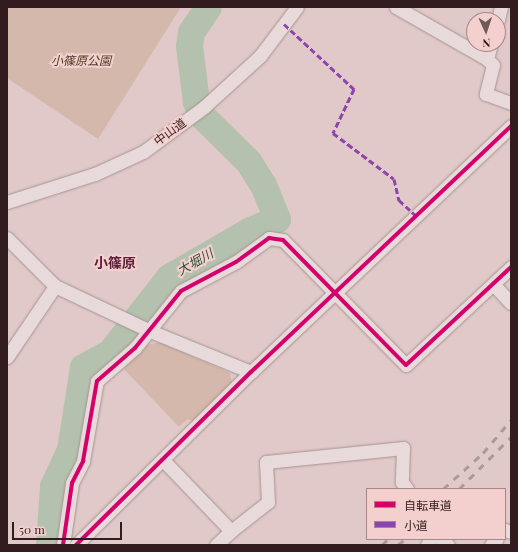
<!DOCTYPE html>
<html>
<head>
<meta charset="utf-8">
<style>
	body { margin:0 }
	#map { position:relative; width:518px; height:552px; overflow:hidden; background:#e0c9c8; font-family:"Playfair Display","Noto Sans JP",serif }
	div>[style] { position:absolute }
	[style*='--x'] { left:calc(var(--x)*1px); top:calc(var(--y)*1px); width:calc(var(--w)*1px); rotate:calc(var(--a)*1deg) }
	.green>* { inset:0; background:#d3b8ab }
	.river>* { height:27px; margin:-13.5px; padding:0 13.5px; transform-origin:13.5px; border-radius:13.5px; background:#b4c1ae }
	.roads { filter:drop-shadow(0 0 1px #a59393) drop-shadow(0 0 1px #a59393) }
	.street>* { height:13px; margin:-6.5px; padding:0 6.5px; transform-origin:6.5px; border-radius:6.5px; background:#e8dada }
	.rail>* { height:3px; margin-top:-1.5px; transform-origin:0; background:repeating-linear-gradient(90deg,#a89b9b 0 7px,transparent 0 14px) }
	.quiet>* { height:3px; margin-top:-1.5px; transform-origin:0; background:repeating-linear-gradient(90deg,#8e44ad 0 6px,transparent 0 9px) }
	.cycleway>* { height:4px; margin:-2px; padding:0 2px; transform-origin:2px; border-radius:2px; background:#d6006c }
	span { translate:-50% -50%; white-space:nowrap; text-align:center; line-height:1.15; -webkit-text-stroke:4px #f3cfcd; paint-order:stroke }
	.park-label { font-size:12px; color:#4d3c24; font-style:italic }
	.street-label { font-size:12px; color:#321c20 }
	.water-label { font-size:13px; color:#2c5136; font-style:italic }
	.quarter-label { font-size:14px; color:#5c1e3a; font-weight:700 }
	.frame { position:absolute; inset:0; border:8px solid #321c20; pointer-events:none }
	.legend { position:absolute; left:366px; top:488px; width:140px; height:52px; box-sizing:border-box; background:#f3cfcd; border:1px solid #a68788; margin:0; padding:5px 7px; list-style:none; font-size:12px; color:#321c20 }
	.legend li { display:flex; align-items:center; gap:8px; height:20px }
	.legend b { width:20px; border:1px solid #a68788 }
	.north { position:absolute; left:466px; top:12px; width:40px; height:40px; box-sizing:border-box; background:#f3cfcd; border:1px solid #a68788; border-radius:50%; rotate:177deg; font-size:11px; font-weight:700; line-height:16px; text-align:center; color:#321c20 }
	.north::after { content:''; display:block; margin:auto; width:14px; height:18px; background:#6f595b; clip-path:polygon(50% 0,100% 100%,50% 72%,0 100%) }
	.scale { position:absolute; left:12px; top:522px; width:110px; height:18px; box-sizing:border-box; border:2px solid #321c20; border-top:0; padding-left:5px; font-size:12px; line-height:14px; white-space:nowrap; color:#321c20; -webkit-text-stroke:3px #f3cfcd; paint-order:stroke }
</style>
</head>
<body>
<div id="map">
	<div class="green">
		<div style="clip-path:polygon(7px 7px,181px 7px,98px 139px,7px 78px)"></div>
		<div style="clip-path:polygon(161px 342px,230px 373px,232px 384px,193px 422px,188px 419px,179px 427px,124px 369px,147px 345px)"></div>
	</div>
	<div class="river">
		<div style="--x:49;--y:545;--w:59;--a:-86.1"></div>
		<div style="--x:53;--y:486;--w:40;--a:-65"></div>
		<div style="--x:70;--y:450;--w:84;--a:-81.1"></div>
		<div style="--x:83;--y:367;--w:31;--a:-29"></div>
		<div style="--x:110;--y:352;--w:95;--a:-51.8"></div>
		<div style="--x:169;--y:277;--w:94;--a:-30.1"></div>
		<div style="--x:250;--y:230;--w:29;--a:-22"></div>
		<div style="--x:277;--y:219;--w:37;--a:-112"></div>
		<div style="--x:263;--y:185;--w:28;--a:-122"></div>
		<div style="--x:248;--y:161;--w:63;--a:-135.6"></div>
		<div style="--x:203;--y:117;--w:17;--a:-115"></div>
		<div style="--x:196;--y:102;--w:56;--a:-97.1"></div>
		<div style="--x:189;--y:46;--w:14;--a:-82"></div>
		<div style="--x:191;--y:32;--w:30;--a:-56"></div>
	</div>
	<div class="roads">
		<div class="street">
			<div style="--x:396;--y:7;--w:105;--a:29.7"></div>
			<div style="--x:487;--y:59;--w:8;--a:45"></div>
			<div style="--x:493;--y:65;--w:30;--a:104"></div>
			<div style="--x:486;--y:94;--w:27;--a:20"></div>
			<div style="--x:498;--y:20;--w:13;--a:-77"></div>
			<div style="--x:487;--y:59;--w:16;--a:-75"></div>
			<div style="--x:7;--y:202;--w:92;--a:-17.7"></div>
			<div style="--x:95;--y:174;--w:53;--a:-24.6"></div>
			<div style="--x:143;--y:152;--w:76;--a:-36.4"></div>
			<div style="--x:204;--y:107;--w:76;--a:-42.3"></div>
			<div style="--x:260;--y:56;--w:61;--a:-52.9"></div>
			<div style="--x:7;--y:238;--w:68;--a:45"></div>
			<div style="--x:55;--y:286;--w:105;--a:25.3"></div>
			<div style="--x:150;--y:331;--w:109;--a:22.1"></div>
			<div style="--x:493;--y:284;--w:26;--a:47"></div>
			<div style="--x:7;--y:357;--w:86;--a:-55.9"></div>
			<div style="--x:163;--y:460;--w:98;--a:46.2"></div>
			<div style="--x:231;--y:531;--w:47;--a:-38.1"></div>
			<div style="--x:268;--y:502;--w:40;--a:-92.9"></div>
			<div style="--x:266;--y:462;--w:138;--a:-5.8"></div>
			<div style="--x:403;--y:448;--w:34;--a:92"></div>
			<div style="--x:402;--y:482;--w:9;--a:54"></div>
			<div style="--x:505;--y:530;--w:6;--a:18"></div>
			<div style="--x:441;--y:539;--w:9;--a:41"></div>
			<div style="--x:63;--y:545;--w:63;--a:-81.7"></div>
			<div style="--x:72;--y:483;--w:25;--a:-63"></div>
			<div style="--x:83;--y:461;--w:81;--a:-80.1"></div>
			<div style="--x:97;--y:381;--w:50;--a:-41"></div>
			<div style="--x:135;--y:348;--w:73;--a:-51.1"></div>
			<div style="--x:181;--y:291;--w:62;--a:-27.8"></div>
			<div style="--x:236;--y:262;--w:41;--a:-36"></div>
			<div style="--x:269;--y:238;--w:14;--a:8"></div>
			<div style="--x:283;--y:240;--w:175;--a:45.5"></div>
			<div style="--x:406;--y:365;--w:144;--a:-43"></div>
			<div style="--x:76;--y:545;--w:246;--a:-44.7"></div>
			<div style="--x:251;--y:372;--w:358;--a:-43.4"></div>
			<div style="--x:216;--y:545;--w:21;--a:-43"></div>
			<div style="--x:427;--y:545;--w:7;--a:-56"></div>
			<div style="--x:491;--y:545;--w:8;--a:-45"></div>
		</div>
	</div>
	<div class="rail">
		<div style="--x:443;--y:489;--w:54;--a:-42"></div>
		<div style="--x:483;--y:453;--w:43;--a:-49.7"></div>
		<div style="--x:459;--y:489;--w:74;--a:-45"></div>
		<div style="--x:382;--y:545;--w:8;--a:-45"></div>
		<div style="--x:398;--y:545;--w:9;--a:-41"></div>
	</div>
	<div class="quiet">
		<div style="--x:284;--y:24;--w:96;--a:42.9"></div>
		<div style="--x:354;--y:89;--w:49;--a:115.5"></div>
		<div style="--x:333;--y:133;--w:76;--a:37"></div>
		<div style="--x:394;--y:179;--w:22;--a:77"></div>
		<div style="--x:399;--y:200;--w:23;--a:43"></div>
	</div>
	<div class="cycleway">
		<div style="--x:63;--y:545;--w:63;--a:-81.7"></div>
		<div style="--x:72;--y:483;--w:25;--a:-63"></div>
		<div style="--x:83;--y:461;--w:81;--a:-80.1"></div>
		<div style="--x:97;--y:381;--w:50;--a:-41"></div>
		<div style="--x:135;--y:348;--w:73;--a:-51.1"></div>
		<div style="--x:181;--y:291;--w:62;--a:-27.8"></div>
		<div style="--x:236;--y:262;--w:41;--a:-36"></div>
		<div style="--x:269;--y:238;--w:14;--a:8"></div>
		<div style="--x:283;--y:240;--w:175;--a:45.5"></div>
		<div style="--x:406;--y:365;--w:144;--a:-43"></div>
		<div style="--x:76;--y:545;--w:246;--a:-44.7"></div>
		<div style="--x:251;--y:372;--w:358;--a:-43.4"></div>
	</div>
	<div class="park-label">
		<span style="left:81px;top:61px">小篠原公園</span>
	</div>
	<div class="street-label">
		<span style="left:170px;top:132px;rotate:-36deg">中山道</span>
	</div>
	<div class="water-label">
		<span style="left:195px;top:262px;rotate:-30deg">大堀川</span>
	</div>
	<div class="quarter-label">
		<span style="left:115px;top:263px">小篠原</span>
	</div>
	<div class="frame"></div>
	<ul class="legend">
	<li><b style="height:5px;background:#d6006c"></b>自転車道</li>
	<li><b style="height:5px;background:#8e44ad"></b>小道</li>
	</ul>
	<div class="north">N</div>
	<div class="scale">50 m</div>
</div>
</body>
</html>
